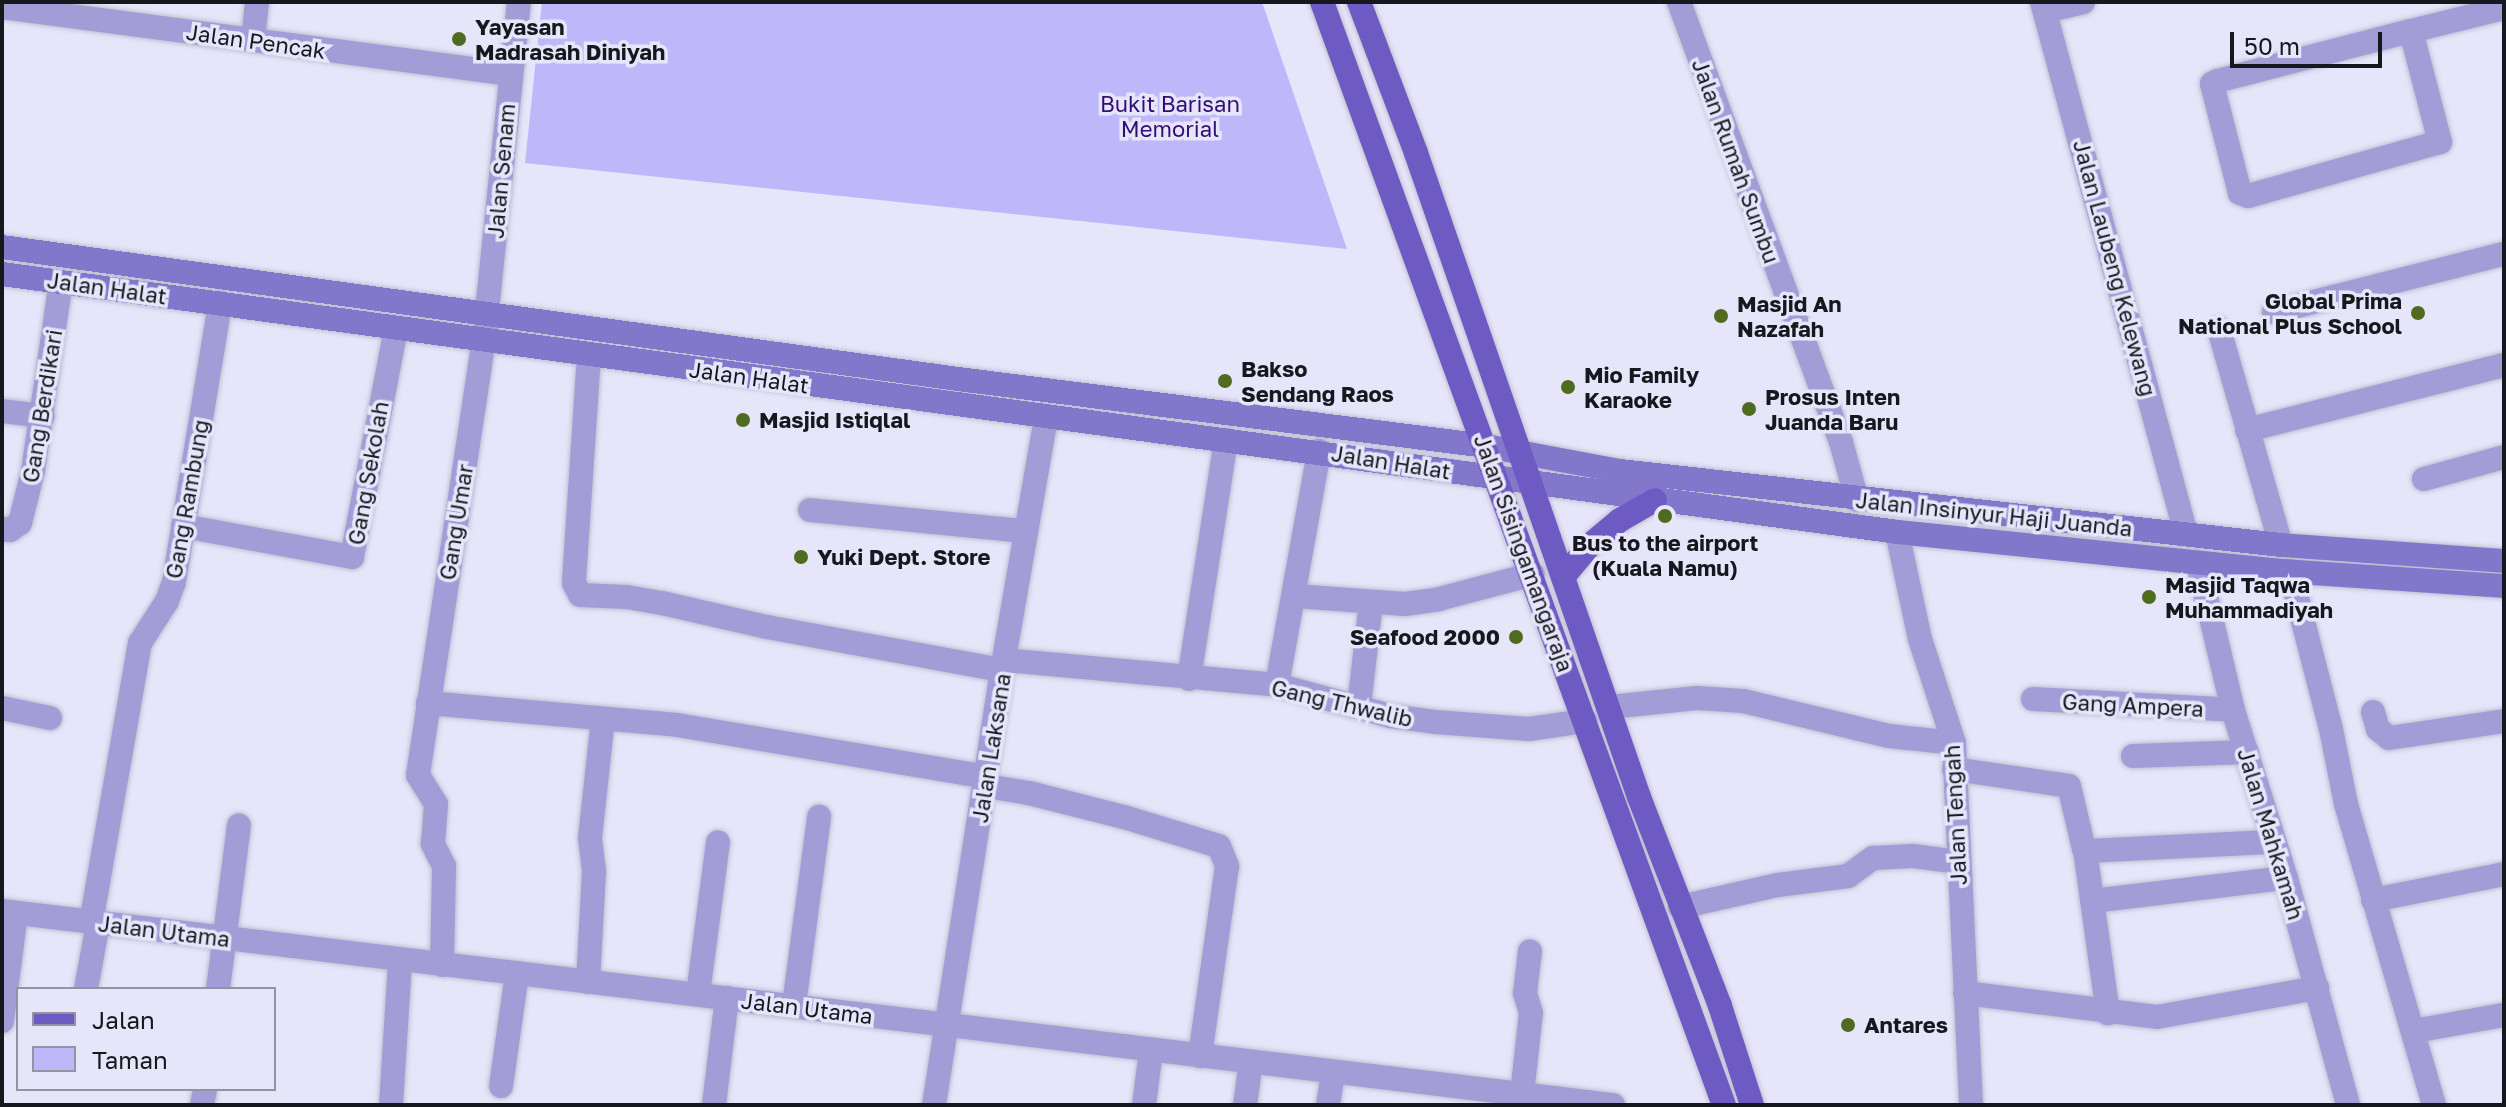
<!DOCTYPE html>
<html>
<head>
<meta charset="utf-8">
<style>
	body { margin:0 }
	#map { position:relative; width:2506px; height:1107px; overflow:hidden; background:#e6e5fa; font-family:"Golos Text",sans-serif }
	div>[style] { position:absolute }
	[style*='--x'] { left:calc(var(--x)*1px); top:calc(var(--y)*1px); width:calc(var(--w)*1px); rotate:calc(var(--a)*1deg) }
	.green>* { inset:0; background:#beb8fa }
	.roads { filter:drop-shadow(0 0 2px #c1c0d2) drop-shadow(0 0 2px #c1c0d2) }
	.minor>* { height:24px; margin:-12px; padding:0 12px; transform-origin:12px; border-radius:12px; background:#a39dd7 }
	.tertiary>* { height:24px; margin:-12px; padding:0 12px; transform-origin:12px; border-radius:12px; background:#a39dd7 }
	.secondary>* { height:24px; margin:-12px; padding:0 12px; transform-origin:12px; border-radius:12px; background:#8377cc }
	.primary>* { height:24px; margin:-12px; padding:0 12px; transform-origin:12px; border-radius:12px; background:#6d5ac3 }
	.dots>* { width:22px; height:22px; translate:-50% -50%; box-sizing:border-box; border:4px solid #e6e5fa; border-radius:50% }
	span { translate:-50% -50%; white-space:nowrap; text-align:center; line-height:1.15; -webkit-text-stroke:7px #e6e5fa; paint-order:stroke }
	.poi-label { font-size:22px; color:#17171e; font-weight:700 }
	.left { translate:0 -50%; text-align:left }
	.right { translate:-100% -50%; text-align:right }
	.street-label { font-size:22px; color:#17171e }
	.park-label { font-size:22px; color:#310d75 }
	.frame { position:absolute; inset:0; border:4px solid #17171e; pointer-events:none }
	.legend { position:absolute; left:16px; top:987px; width:260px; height:104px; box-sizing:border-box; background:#e6e5fa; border:2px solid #9393a2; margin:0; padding:10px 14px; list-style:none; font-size:24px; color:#17171e }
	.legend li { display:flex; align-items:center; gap:16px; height:40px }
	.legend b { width:40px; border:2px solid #9393a2 }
	.scale { position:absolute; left:2230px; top:32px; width:152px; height:36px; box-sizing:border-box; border:4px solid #17171e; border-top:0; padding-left:10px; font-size:24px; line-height:28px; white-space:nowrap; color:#17171e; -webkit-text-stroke:6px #e6e5fa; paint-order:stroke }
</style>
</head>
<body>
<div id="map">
	<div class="green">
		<div style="clip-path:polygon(542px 2px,1262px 2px,1347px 249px,525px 163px)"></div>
	</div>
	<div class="roads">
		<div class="minor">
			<div style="--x:1679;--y:2;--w:469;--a:69.8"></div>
			<div style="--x:1841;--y:442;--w:60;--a:74.6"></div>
			<div style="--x:2042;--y:2;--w:551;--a:74.85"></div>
			<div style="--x:2;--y:7;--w:512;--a:7.51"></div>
			<div style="--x:2045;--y:11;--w:39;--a:-13"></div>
			<div style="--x:2411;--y:31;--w:115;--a:75.4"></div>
			<div style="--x:2440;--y:142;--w:199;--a:164.3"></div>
			<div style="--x:2248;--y:196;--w:9;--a:-159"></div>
			<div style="--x:2240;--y:193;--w:113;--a:-104.4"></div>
			<div style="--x:2212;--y:84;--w:6;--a:-31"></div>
			<div style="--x:2217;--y:81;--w:200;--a:-14.5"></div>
			<div style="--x:2411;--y:31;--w:96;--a:-13.9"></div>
			<div style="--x:253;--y:40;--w:38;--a:-84"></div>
			<div style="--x:2274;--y:312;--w:237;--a:-14.2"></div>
			<div style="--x:2219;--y:329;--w:225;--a:74"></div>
			<div style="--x:589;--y:355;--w:228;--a:93.8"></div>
			<div style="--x:574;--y:583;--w:13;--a:63"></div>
			<div style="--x:580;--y:595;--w:47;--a:2.4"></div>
			<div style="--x:627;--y:597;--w:36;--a:10"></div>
			<div style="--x:662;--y:603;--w:108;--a:12.9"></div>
			<div style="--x:767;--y:627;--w:239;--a:10.4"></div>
			<div style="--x:2;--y:411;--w:41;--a:7"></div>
			<div style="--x:2247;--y:430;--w:265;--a:-14.2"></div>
			<div style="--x:2424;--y:479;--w:83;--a:-15.4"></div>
			<div style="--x:810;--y:510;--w:217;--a:5.6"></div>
			<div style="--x:183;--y:526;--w:172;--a:10.4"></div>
			<div style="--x:352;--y:557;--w:233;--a:-79.1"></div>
			<div style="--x:2;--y:529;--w:8;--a:7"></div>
			<div style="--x:10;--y:530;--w:12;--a:-35"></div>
			<div style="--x:20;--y:523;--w:54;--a:-76"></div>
			<div style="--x:33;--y:471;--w:191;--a:-81.6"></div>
			<div style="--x:1897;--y:532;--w:109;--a:77.9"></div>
			<div style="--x:1920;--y:639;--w:109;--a:71.9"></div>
			<div style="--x:1954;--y:743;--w:362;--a:87.3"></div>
			<div style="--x:2198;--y:563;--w:151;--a:76.6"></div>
			<div style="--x:2233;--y:710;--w:176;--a:72.5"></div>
			<div style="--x:2286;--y:878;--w:235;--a:74.7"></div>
			<div style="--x:2290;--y:571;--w:163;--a:75.5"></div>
			<div style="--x:2331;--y:729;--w:76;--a:78.7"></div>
			<div style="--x:2346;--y:804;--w:314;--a:73.7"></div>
			<div style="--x:1295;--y:596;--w:110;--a:4.2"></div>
			<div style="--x:1405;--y:604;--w:34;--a:-8"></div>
			<div style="--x:1439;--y:599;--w:97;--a:-14.9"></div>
			<div style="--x:1004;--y:660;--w:274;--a:5.2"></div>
			<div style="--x:1277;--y:685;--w:117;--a:15.3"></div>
			<div style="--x:1390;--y:716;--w:45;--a:7.6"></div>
			<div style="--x:1435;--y:722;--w:94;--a:4.3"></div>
			<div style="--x:1529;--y:729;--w:57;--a:-8.1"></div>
			<div style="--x:1189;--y:679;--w:242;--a:-81.2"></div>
			<div style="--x:1277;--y:685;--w:238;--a:-79.8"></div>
			<div style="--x:2033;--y:699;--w:200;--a:3.1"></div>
			<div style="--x:428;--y:703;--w:250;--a:5"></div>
			<div style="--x:677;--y:725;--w:314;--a:9.5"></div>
			<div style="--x:1359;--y:706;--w:104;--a:-83.4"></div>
			<div style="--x:1610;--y:707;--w:87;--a:-5.9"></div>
			<div style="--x:1697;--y:698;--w:46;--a:3.7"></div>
			<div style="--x:1743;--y:701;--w:150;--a:13.5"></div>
			<div style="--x:1889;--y:736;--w:65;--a:6.1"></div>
			<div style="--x:2;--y:708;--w:49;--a:11.8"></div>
			<div style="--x:2373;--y:712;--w:18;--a:74"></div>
			<div style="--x:2378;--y:729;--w:14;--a:39"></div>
			<div style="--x:2389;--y:738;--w:116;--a:-8.4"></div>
			<div style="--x:2133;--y:756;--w:114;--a:-2"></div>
			<div style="--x:1954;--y:769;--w:116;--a:8.4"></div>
			<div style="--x:2069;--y:786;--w:65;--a:76.6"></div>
			<div style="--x:2084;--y:849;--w:4;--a:27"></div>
			<div style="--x:2088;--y:851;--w:186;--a:-2.8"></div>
			<div style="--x:986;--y:786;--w:44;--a:9.2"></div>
			<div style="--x:1029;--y:793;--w:98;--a:14.2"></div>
			<div style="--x:1124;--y:817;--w:99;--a:17"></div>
			<div style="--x:1219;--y:846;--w:22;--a:68"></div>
			<div style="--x:1227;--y:866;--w:192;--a:98.1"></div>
			<div style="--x:2085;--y:850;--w:165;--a:82"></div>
			<div style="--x:2373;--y:900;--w:134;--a:-11.2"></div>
			<div style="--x:2092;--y:901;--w:195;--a:-6.8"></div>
			<div style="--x:1680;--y:907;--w:100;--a:-12.7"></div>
			<div style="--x:1778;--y:885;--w:71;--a:-7.3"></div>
			<div style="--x:1848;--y:876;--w:31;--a:-36"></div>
			<div style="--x:1873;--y:858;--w:40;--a:-2.9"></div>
			<div style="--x:1913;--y:856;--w:45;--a:7.6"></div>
			<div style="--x:2;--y:911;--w:1623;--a:6.87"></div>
			<div style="--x:91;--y:923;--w:284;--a:-80.1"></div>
			<div style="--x:140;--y:643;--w:50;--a:-57.3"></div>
			<div style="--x:167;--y:601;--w:20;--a:-70"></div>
			<div style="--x:174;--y:582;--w:283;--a:-80.6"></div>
			<div style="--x:442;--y:965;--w:99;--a:-88.8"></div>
			<div style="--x:444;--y:866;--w:25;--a:-117"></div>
			<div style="--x:433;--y:844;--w:40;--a:-85.7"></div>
			<div style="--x:436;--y:804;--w:34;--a:-122"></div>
			<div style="--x:418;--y:775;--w:440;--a:-81.4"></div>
			<div style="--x:484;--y:340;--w:340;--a:-84.1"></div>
			<div style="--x:588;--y:982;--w:111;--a:-86.9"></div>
			<div style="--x:594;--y:871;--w:33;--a:-97"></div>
			<div style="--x:590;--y:838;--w:120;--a:-83.8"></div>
			<div style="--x:86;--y:989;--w:67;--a:-79.7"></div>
			<div style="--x:218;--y:989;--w:165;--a:-82.7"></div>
			<div style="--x:1965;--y:993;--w:193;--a:7.1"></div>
			<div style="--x:2157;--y:1017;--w:163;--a:-10.3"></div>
			<div style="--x:698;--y:994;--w:153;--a:-82.5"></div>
			<div style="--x:794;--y:1005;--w:190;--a:-82.4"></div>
			<div style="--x:2;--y:1021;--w:109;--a:-82.6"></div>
			<div style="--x:2414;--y:1031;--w:91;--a:-10.1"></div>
			<div style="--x:501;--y:1086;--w:114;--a:-81.9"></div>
			<div style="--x:1522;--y:1094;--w:81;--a:-83.7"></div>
			<div style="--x:1531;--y:1013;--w:21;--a:-107"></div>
			<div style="--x:1525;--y:993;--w:42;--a:-83.2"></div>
			<div style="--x:202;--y:1105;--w:16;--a:-79"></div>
			<div style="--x:391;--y:1105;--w:145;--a:-86.4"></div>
			<div style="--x:714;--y:1105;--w:108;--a:-83.1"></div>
			<div style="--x:1144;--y:1105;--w:55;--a:-82.7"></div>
			<div style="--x:1245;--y:1105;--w:43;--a:-82.1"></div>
			<div style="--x:1328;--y:1105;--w:33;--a:-81"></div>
		</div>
		<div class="tertiary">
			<div style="--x:934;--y:1105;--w:440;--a:-81.1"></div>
			<div style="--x:1002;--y:670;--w:255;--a:-80.1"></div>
		</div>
		<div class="secondary">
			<div style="--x:2;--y:247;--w:973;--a:7.86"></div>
			<div style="--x:966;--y:380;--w:524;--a:7.23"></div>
			<div style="--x:1486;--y:446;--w:136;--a:10.6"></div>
			<div style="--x:1620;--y:471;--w:665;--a:6.39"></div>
			<div style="--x:2281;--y:545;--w:224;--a:4.1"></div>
			<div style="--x:2;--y:274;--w:1912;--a:7.75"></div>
			<div style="--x:1897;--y:532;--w:389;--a:5.8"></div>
			<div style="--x:2284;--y:571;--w:221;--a:3.9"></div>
		</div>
		<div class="primary">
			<div style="--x:1322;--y:2;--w:1174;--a:69.98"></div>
			<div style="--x:1359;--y:2;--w:161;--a:69.3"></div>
			<div style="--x:1416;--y:153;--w:682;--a:70.9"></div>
			<div style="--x:1639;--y:797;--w:224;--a:68.8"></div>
			<div style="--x:1720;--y:1006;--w:104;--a:72.1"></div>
			<div style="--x:1563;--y:577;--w:40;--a:-50"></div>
			<div style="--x:1589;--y:546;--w:40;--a:-40"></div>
			<div style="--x:1620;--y:520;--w:40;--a:-29.7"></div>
		</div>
	</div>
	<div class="dots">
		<div style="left:459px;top:39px;background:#4e6b1f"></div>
		<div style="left:2418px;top:313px;background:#4e6b1f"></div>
		<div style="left:1721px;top:316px;background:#4e6b1f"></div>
		<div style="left:1225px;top:381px;background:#4e6b1f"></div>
		<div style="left:1568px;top:387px;background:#4e6b1f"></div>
		<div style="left:1749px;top:409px;background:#4e6b1f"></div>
		<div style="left:743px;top:420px;background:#4e6b1f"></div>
		<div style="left:1665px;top:516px;background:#4e6b1f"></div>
		<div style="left:801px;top:557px;background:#4e6b1f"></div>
		<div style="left:2149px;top:597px;background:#4e6b1f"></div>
		<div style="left:1516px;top:637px;background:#4e6b1f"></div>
		<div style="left:1848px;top:1025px;background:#4e6b1f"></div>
	</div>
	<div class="poi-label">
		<span class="left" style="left:475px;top:39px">Yayasan<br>Madrasah Diniyah</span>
		<span class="right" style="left:2402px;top:313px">Global Prima<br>National Plus School</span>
		<span class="left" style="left:1737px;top:316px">Masjid An<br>Nazafah</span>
		<span class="left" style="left:1241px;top:381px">Bakso<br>Sendang Raos</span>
		<span class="left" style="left:1584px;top:387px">Mio Family<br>Karaoke</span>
		<span class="left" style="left:1765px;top:409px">Prosus Inten<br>Juanda Baru</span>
		<span class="left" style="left:759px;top:420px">Masjid Istiqlal</span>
		<span style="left:1665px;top:555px">Bus to the airport<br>(Kuala Namu)</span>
		<span class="left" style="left:817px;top:557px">Yuki Dept. Store</span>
		<span class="left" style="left:2165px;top:597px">Masjid Taqwa<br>Muhammadiyah</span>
		<span class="right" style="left:1500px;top:637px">Seafood 2000</span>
		<span class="left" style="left:1864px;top:1025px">Antares</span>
	</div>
	<div class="street-label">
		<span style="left:256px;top:41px;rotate:8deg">Jalan Pencak</span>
		<span style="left:1736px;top:161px;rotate:70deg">Jalan Rumah Sumbu</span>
		<span style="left:501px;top:171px;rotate:-85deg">Jalan Senam</span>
		<span style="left:2115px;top:268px;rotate:75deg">Jalan Laubeng Kelewang</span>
		<span style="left:107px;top:288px;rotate:8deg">Jalan Halat</span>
		<span style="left:749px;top:377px;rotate:8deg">Jalan Halat</span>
		<span style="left:42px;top:406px;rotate:-81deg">Gang Berdikari</span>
		<span style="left:1391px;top:462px;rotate:9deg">Jalan Halat</span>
		<span style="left:368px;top:473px;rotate:-80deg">Gang Sekolah</span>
		<span style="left:187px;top:499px;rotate:-80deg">Gang Rambung</span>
		<span style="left:1994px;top:514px;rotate:6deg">Jalan Insinyur Haji Juanda</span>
		<span style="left:456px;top:522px;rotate:-81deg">Gang Umar</span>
		<span style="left:1524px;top:553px;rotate:70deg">Jalan Sisingamangaraja</span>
		<span style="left:1342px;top:703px;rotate:13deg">Gang Thwalib</span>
		<span style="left:2133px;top:705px;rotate:3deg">Gang Ampera</span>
		<span style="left:991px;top:748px;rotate:-81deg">Jalan Laksana</span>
		<span style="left:1955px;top:815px;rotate:-93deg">Jalan Tengah</span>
		<span style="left:2271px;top:834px;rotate:73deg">Jalan Mahkamah</span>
		<span style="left:164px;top:931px;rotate:7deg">Jalan Utama</span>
		<span style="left:807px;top:1008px;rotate:7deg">Jalan Utama</span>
	</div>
	<div class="park-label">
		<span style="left:1170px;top:116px">Bukit Barisan<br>Memorial</span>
	</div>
	<div class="frame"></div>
	<ul class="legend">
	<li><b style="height:10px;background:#6d5ac3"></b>Jalan</li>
	<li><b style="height:22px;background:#beb8fa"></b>Taman</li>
	</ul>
	<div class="scale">50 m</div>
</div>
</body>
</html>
